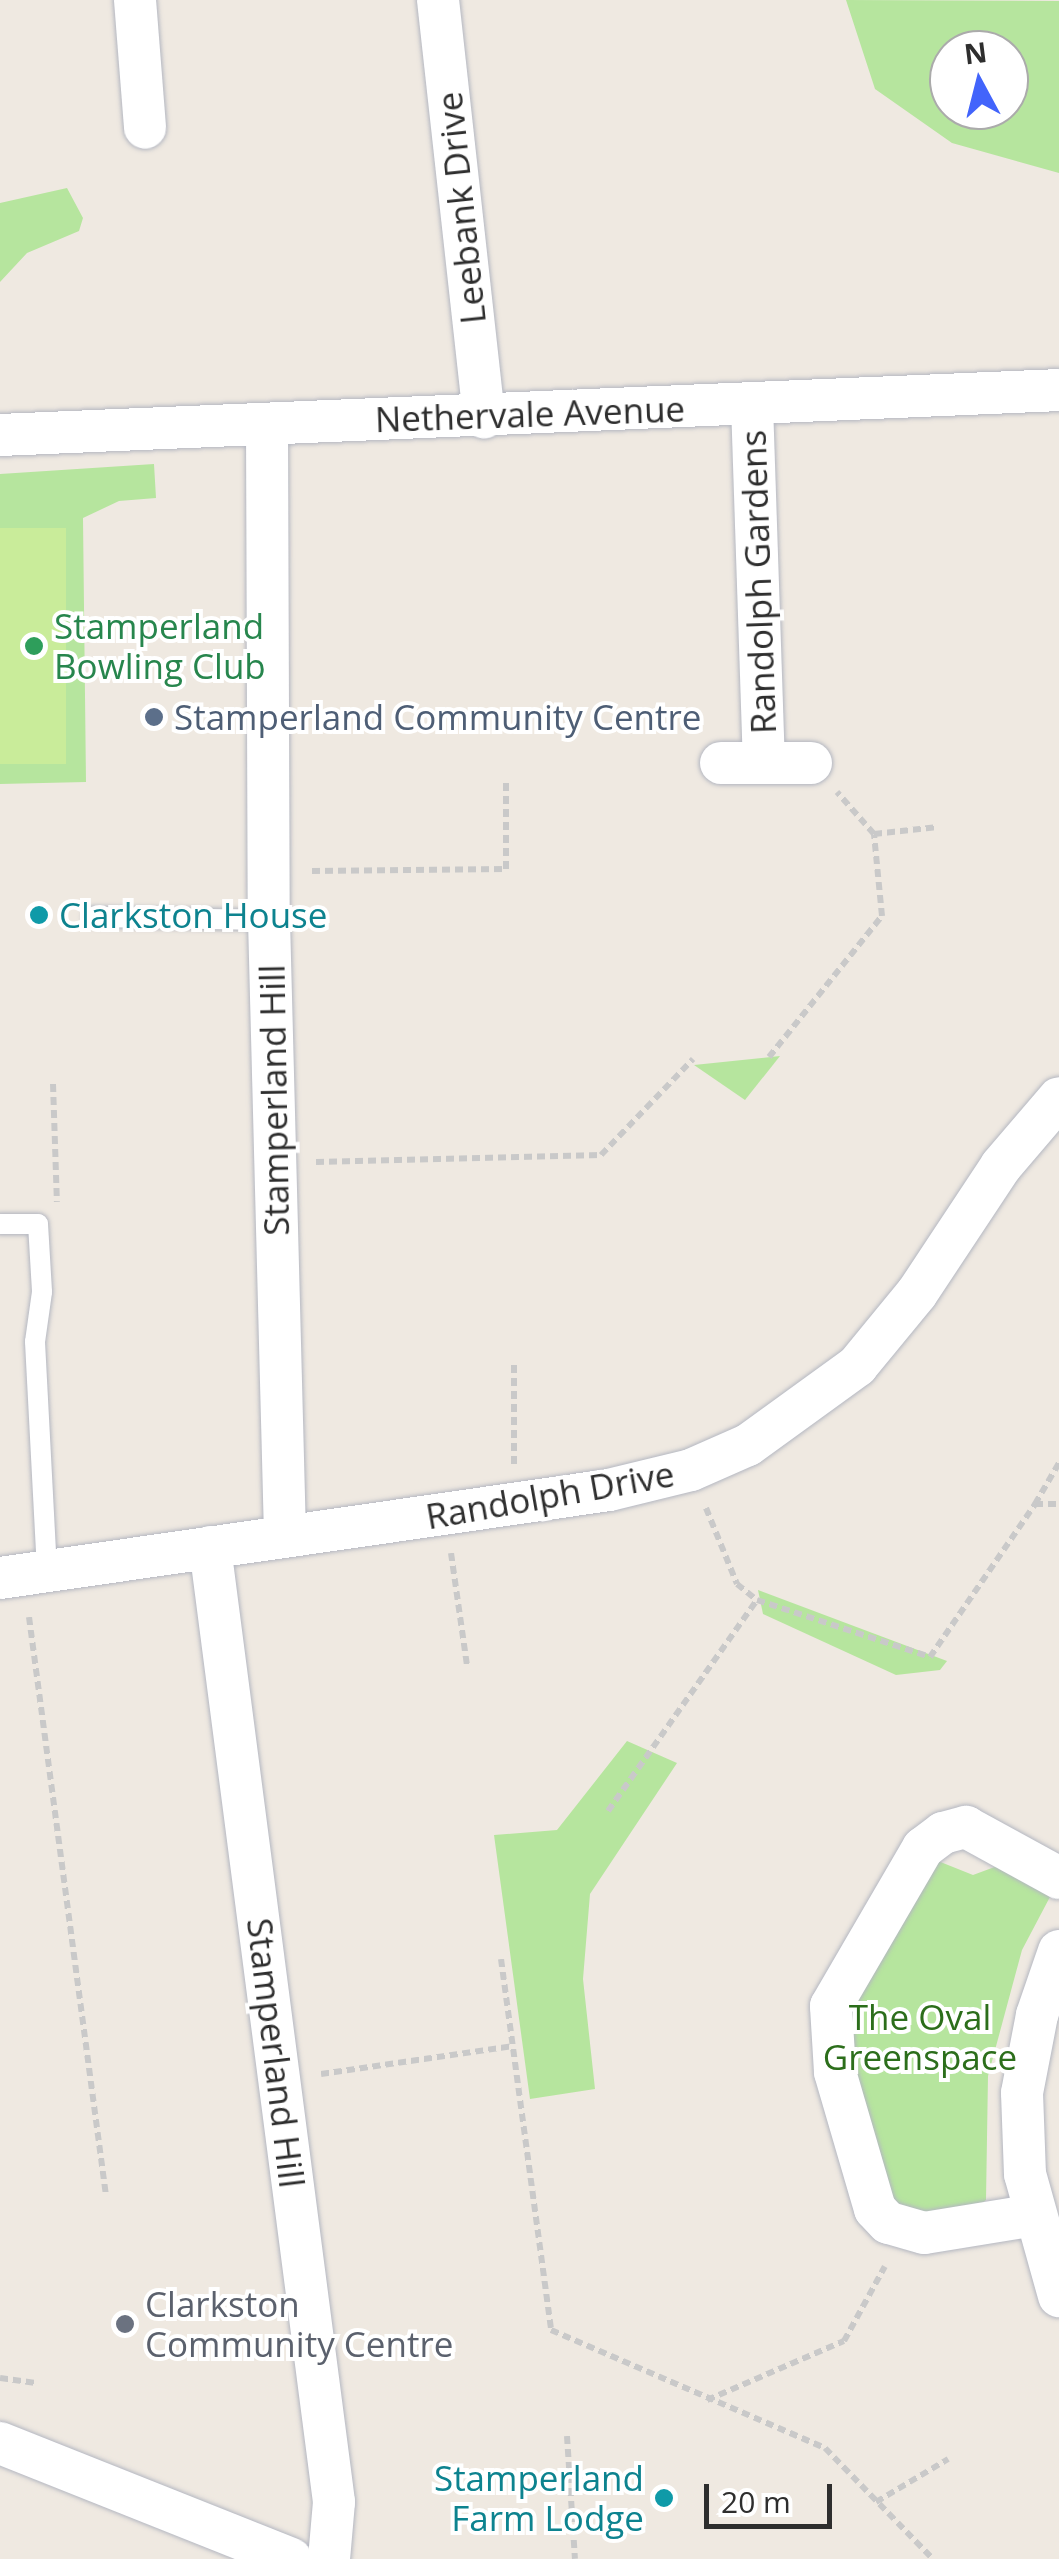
<!DOCTYPE html>
<html>
<head>
<meta charset="utf-8">
<style>
	body { margin:0 }
	#map { position:relative; width:1059px; height:2559px; overflow:hidden; background:#efe9e1; font-family:"Open Sans",sans-serif }
	div>[style] { position:absolute }
	[style*='--x'] { left:calc(var(--x)*1px); top:calc(var(--y)*1px); width:calc(var(--w)*1px); rotate:calc(var(--a)*1deg) }
	.green>* { inset:0; background:#b6e59e }
	.pitch>* { inset:0; background:#c9ec9a; transform-origin:0 0 }
	.path>* { height:6px; margin-top:-3px; transform-origin:0; background:repeating-linear-gradient(90deg,#c9c9c9 0 8px,transparent 0 13px) }
	.roads { filter:drop-shadow(0 0 2px #b4b7c1) drop-shadow(0 0 2px #b4b7c1) }
	.lane>* { height:20px; margin:-10px; padding:0 10px; transform-origin:10px; border-radius:10px; background:#fff }
	.street>* { height:42px; margin:-21px; padding:0 21px; transform-origin:21px; border-radius:21px; background:#fff }
	.dots>* { width:28px; height:28px; translate:-50% -50%; box-sizing:border-box; border:5px solid #fff; border-radius:50% }
	span { translate:-50% -50%; white-space:nowrap; text-align:center; line-height:1.15; -webkit-text-stroke:8px #fff; paint-order:stroke }
	.street-label { font-size:35px; color:#2e2e2e }
	.leisure-label { font-size:35px; color:#27864d }
	.left { translate:0 -50%; text-align:left }
	.service-label { font-size:35px; color:#4e5e75 }
	.culture-label { font-size:35px; color:#0d838f }
	.right { translate:-100% -50%; text-align:right }
	.park-label { font-size:35px; color:#2c6e1b }
	.worship-label { font-size:35px; color:#5b616d }
	.north { position:absolute; left:929px; top:30px; width:100px; height:100px; box-sizing:border-box; background:#fff; border:2px solid #ababab; border-radius:50%; rotate:353deg; font-size:28px; font-weight:700; line-height:40px; text-align:center; color:#2e2e2e }
	.north::after { content:''; display:block; margin:auto; width:35px; height:45px; background:#4264fb; clip-path:polygon(50% 0,100% 100%,50% 72%,0 100%) }
	.scale { position:absolute; left:704px; top:2484px; width:128px; height:45px; box-sizing:border-box; border:5px solid #2e2e2e; border-top:0; padding-left:12px; font-size:30px; line-height:35px; white-space:nowrap; color:#2e2e2e; -webkit-text-stroke:8px #fff; paint-order:stroke }
</style>
</head>
<body>
<div id="map">
	<div class="green">
		<div style="clip-path:polygon(evenodd,846px 0,1059px 1px,1059px 173px,952px 143px,875px 89px,846px 0,949px 50px,1009px 50px,1009px 110px,949px 110px,949px 50px)"></div>
		<div style="clip-path:polygon(67px 188px,83px 218px,79px 231px,27px 253px,0 282px,0 203px)"></div>
		<div style="clip-path:polygon(154px 464px,156px 498px,119px 501px,83px 518px,86px 782px,0 784px,0 474px)"></div>
		<div style="clip-path:polygon(780px 1056px,745px 1100px,694px 1065px)"></div>
		<div style="clip-path:polygon(758px 1590px,947px 1661px,940px 1670px,896px 1675px,763px 1614px)"></div>
		<div style="clip-path:polygon(627px 1741px,677px 1763px,590px 1894px,583px 1979px,595px 2089px,530px 2099px,494px 1835px,557px 1830px)"></div>
		<div style="clip-path:polygon(933px 1859px,973px 1875px,1000px 1865px,1051px 1895px,1022px 1950px,988px 2076px,986px 2200px,973px 2210px,917px 2218px,884px 2195px,843px 2052px,849px 2008px)"></div>
	</div>
	<div class="pitch">
		<div style="left:0;top:528px;width:66px;height:236px"></div>
	</div>
	<div class="path">
		<div style="--x:874;--y:834;--w:64;--a:-6.2"></div>
		<div style="--x:312;--y:871;--w:194;--a:-0.6"></div>
		<div style="--x:506;--y:869;--w:88;--a:-90"></div>
		<div style="--x:769;--y:1057;--w:181;--a:-51.3"></div>
		<div style="--x:882;--y:916;--w:82;--a:-95.6"></div>
		<div style="--x:874;--y:834;--w:56;--a:-131.4"></div>
		<div style="--x:53;--y:1084;--w:118;--a:88.1"></div>
		<div style="--x:316;--y:1162;--w:285;--a:-1.4"></div>
		<div style="--x:601;--y:1155;--w:133;--a:-46.2"></div>
		<div style="--x:514;--y:1464;--w:104;--a:-90"></div>
		<div style="--x:1035;--y:1504;--w:48;--a:-59.7"></div>
		<div style="--x:706;--y:1508;--w:82;--a:67.8"></div>
		<div style="--x:737;--y:1584;--w:26;--a:39"></div>
		<div style="--x:757;--y:1600;--w:182;--a:18.2"></div>
		<div style="--x:930;--y:1657;--w:186;--a:-55.5"></div>
		<div style="--x:1035;--y:1504;--w:24;--a:0"></div>
		<div style="--x:451;--y:1553;--w:114;--a:81.9"></div>
		<div style="--x:29;--y:1617;--w:584;--a:82.42"></div>
		<div style="--x:608;--y:1811;--w:258;--a:-54.8"></div>
		<div style="--x:501;--y:1959;--w:374;--a:82.3"></div>
		<div style="--x:551;--y:2330;--w:298;--a:23.3"></div>
		<div style="--x:825;--y:2448;--w:155;--a:45.8"></div>
		<div style="--x:321;--y:2074;--w:194;--a:-8.3"></div>
		<div style="--x:0;--y:2378;--w:36;--a:8"></div>
		<div style="--x:707;--y:2400;--w:149;--a:-23.3"></div>
		<div style="--x:844;--y:2341;--w:85;--a:-61.3"></div>
		<div style="--x:567;--y:2436;--w:123;--a:86.3"></div>
		<div style="--x:876;--y:2502;--w:84;--a:-30.8"></div>
	</div>
	<div class="roads">
		<div class="lane">
			<div style="--x:93;--y:917;--w:176;--a:1"></div>
			<div style="--x:0;--y:1224;--w:38;--a:0"></div>
			<div style="--x:38;--y:1224;--w:68;--a:86.6"></div>
			<div style="--x:42;--y:1292;--w:50;--a:98"></div>
			<div style="--x:35;--y:1342;--w:229;--a:87"></div>
		</div>
		<div class="street">
			<div style="--x:135;--y:0;--w:128;--a:85.5"></div>
			<div style="--x:438;--y:0;--w:420;--a:83.7"></div>
			<div style="--x:752;--y:404;--w:356;--a:88.1"></div>
			<div style="--x:267;--y:425;--w:495;--a:89.8"></div>
			<div style="--x:269;--y:920;--w:616;--a:88.51"></div>
			<div style="--x:0;--y:435;--w:1060;--a:-2.43"></div>
			<div style="--x:721;--y:763;--w:90;--a:0"></div>
			<div style="--x:210;--y:1547;--w:963;--a:82.6"></div>
			<div style="--x:334;--y:2502;--w:57;--a:95"></div>
			<div style="--x:0;--y:1578;--w:615;--a:-8.22"></div>
			<div style="--x:609;--y:1490;--w:84;--a:-13.7"></div>
			<div style="--x:691;--y:1470;--w:62;--a:-23.7"></div>
			<div style="--x:748;--y:1445;--w:135;--a:-35.9"></div>
			<div style="--x:857;--y:1366;--w:94;--a:-50.6"></div>
			<div style="--x:917;--y:1293;--w:152;--a:-56.5"></div>
			<div style="--x:1001;--y:1166;--w:89;--a:-49.5"></div>
			<div style="--x:1059;--y:1951;--w:68;--a:109"></div>
			<div style="--x:1037;--y:2015;--w:79;--a:100.9"></div>
			<div style="--x:1022;--y:2093;--w:81;--a:87.9"></div>
			<div style="--x:1025;--y:2174;--w:127;--a:74.4"></div>
			<div style="--x:1035;--y:2215;--w:112;--a:170.8"></div>
			<div style="--x:924;--y:2233;--w:37;--a:-164"></div>
			<div style="--x:888;--y:2223;--w:19;--a:-133"></div>
			<div style="--x:875;--y:2209;--w:143;--a:-106.3"></div>
			<div style="--x:835;--y:2072;--w:66;--a:-93.5"></div>
			<div style="--x:831;--y:2006;--w:183;--a:-59.8"></div>
			<div style="--x:923;--y:1848;--w:25;--a:-37"></div>
			<div style="--x:943;--y:1833;--w:24;--a:-15"></div>
			<div style="--x:966;--y:1827;--w:106;--a:28.7"></div>
			<div style="--x:0;--y:2443;--w:313;--a:21.7"></div>
		</div>
	</div>
	<div class="dots">
		<div style="left:34px;top:646px;background:#2e9e5b"></div>
		<div style="left:154px;top:717px;background:#5c6f8a"></div>
		<div style="left:39px;top:915px;background:#0f9aa8"></div>
		<div style="left:125px;top:2324px;background:#6b7280"></div>
		<div style="left:664px;top:2498px;background:#0f9aa8"></div>
	</div>
	<div class="street-label">
		<span style="left:461px;top:208px;rotate:-96deg">Leebank Drive</span>
		<span style="left:530px;top:414px;rotate:-2deg">Nethervale Avenue</span>
		<span style="left:758px;top:582px;rotate:-92deg">Randolph Gardens</span>
		<span style="left:274px;top:1100px;rotate:-91deg">Stamperland Hill</span>
		<span style="left:550px;top:1495px;rotate:-10deg">Randolph Drive</span>
		<span style="left:276px;top:2053px;rotate:83deg">Stamperland Hill</span>
	</div>
	<div class="leisure-label">
		<span class="left" style="left:54px;top:646px">Stamperland<br>Bowling Club</span>
	</div>
	<div class="service-label">
		<span class="left" style="left:174px;top:717px">Stamperland Community Centre</span>
	</div>
	<div class="culture-label">
		<span class="left" style="left:59px;top:915px">Clarkston House</span>
		<span class="right" style="left:644px;top:2498px">Stamperland<br>Farm Lodge</span>
	</div>
	<div class="park-label">
		<span style="left:920px;top:2037px">The Oval<br>Greenspace</span>
	</div>
	<div class="worship-label">
		<span class="left" style="left:145px;top:2324px">Clarkston<br>Community Centre</span>
	</div>
	<div class="north">N</div>
	<div class="scale">20 m</div>
</div>
</body>
</html>
